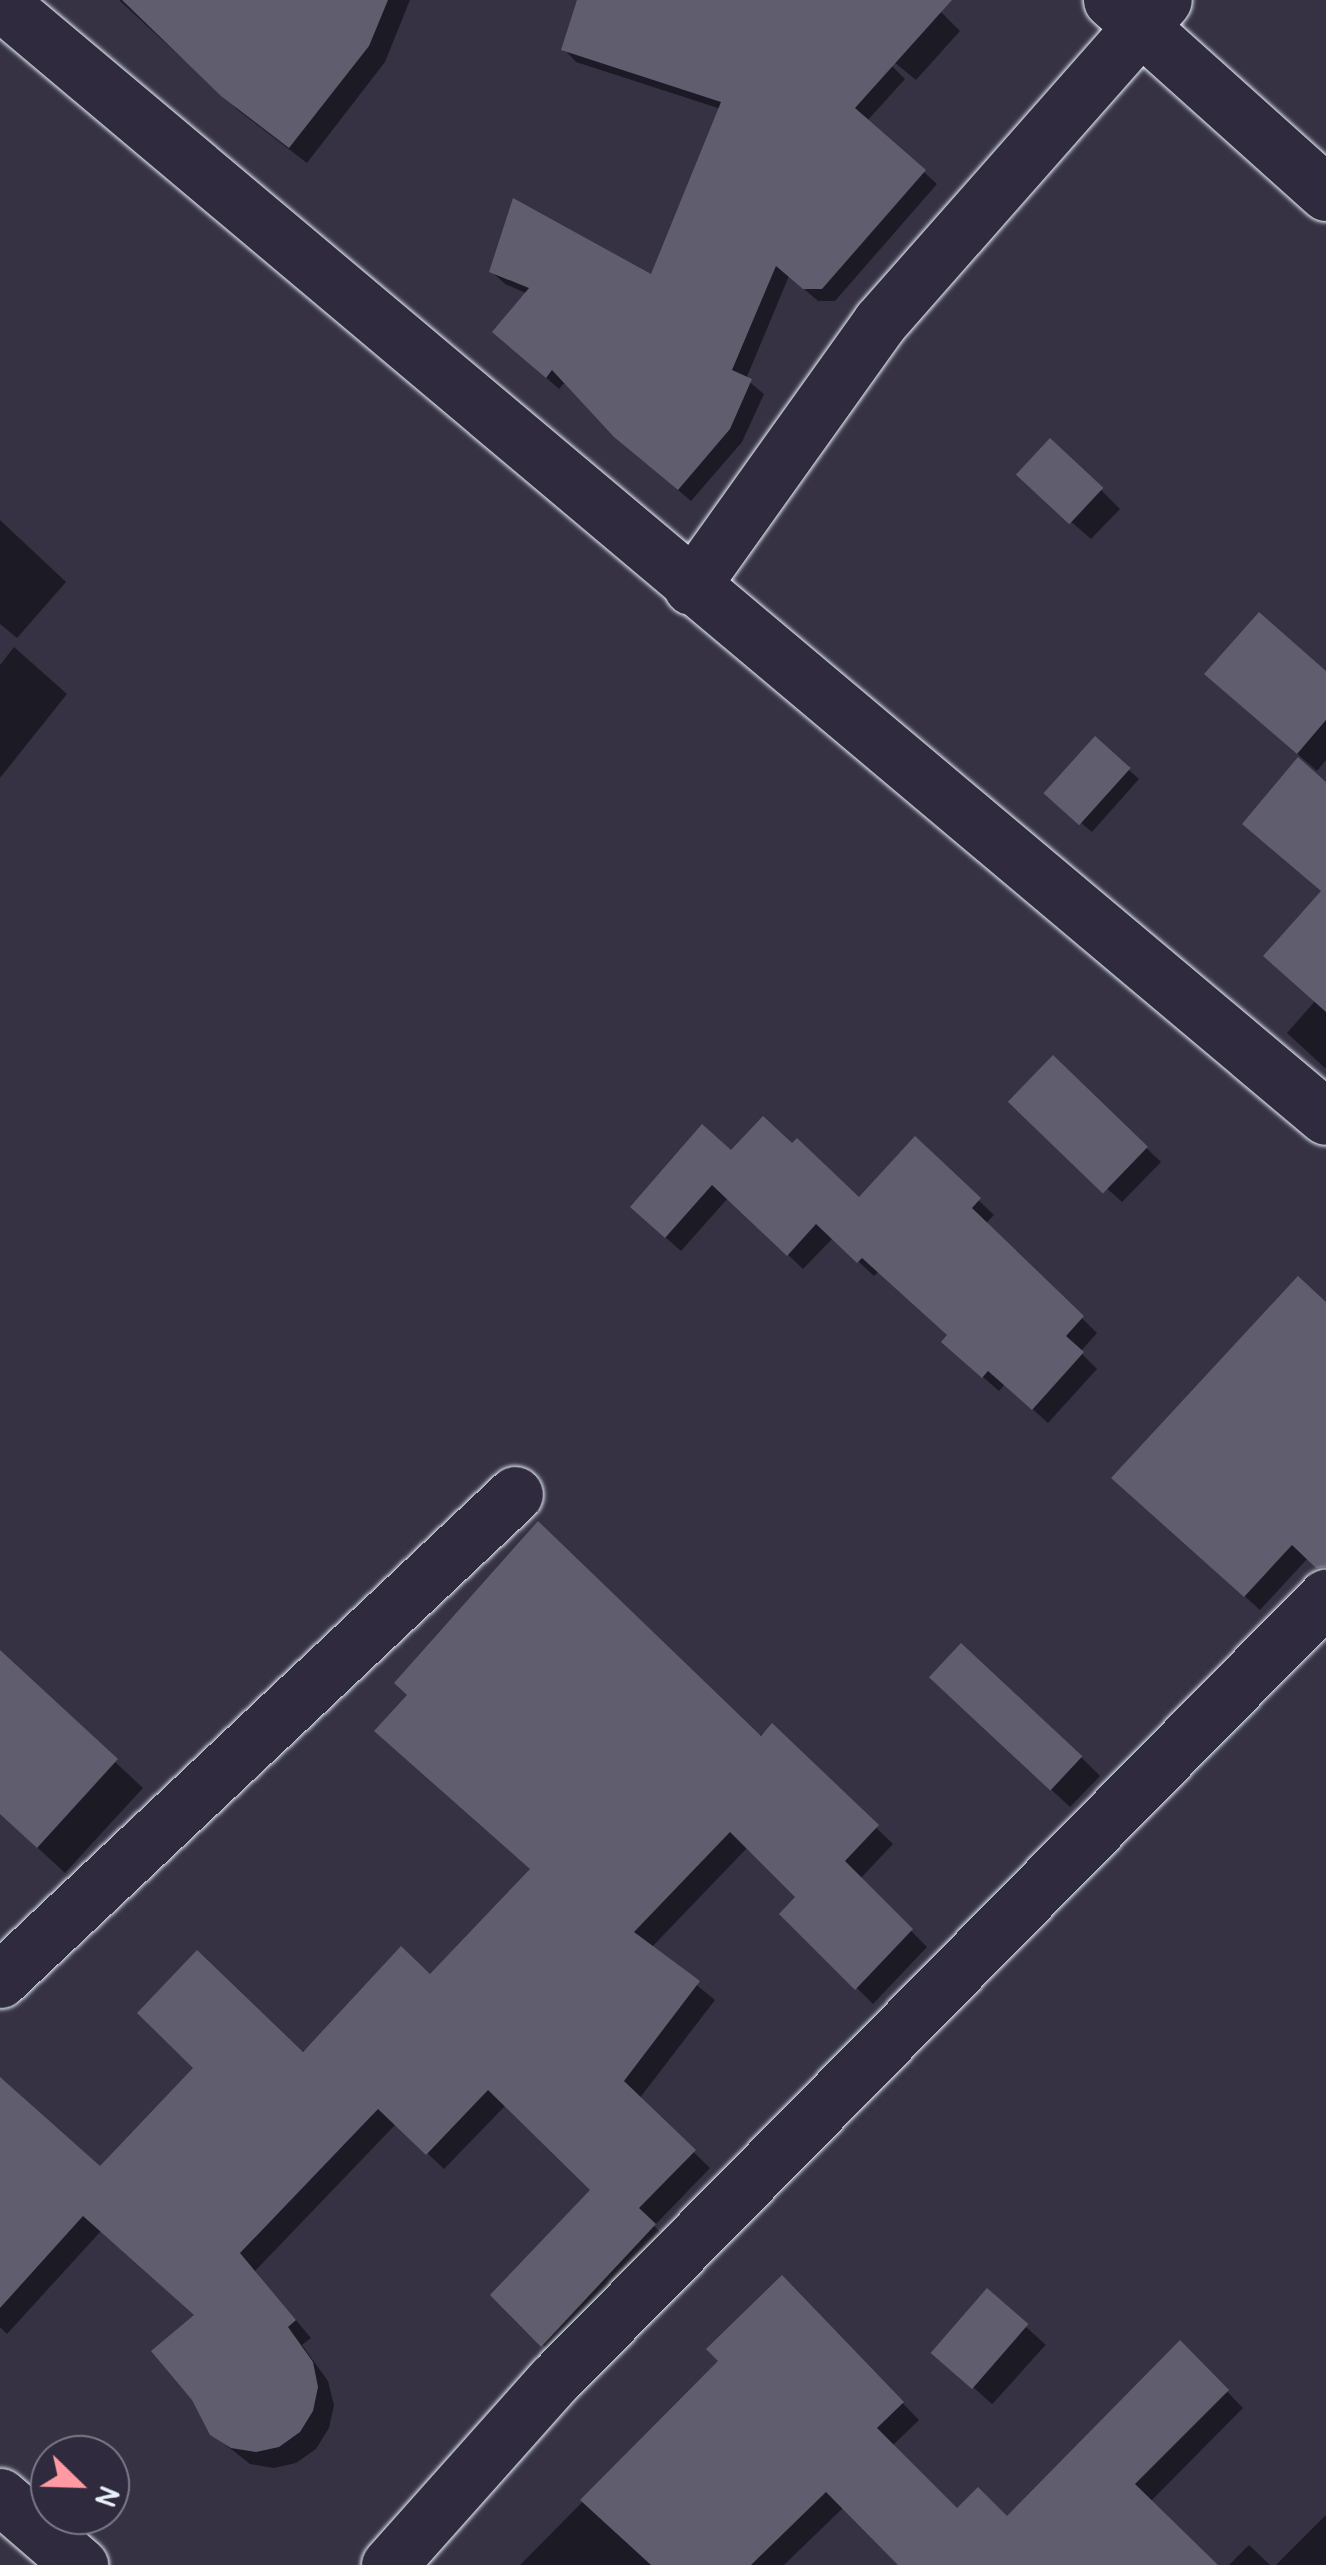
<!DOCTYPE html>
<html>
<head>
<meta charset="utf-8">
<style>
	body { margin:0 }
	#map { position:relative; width:1326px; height:2565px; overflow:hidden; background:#363244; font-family:Pangolin,sans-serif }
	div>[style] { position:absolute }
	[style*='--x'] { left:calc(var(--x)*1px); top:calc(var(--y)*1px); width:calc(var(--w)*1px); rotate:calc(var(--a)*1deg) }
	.shadow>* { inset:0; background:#0007; transform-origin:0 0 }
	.building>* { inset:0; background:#605e6e; transform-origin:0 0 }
	.roads { filter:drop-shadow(0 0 2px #e8f1f8) drop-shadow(0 0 2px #e8f1f8) }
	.minor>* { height:55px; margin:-27.5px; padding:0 27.5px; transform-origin:27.5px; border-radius:27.5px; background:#2f2a3d }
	span { translate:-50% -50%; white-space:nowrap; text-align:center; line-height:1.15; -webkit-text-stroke:8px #2f2a3d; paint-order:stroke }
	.north { position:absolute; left:30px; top:2435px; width:100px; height:100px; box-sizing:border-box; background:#2f2a3d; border:2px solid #797a88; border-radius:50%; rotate:113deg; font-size:28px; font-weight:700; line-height:40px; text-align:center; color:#e8f1f8 }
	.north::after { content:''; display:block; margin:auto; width:35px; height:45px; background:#ff9aa2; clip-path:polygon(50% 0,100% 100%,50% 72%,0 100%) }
</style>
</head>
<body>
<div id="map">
	<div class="shadow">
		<div style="clip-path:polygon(119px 0,410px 0,385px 62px,307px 163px,239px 111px)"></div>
		<div style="clip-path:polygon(579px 0,801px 0,825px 45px,893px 67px,905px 79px,867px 121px,937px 184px,835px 301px,818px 301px,789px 276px,746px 379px,764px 394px,742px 442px,691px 501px,630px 449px,566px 381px,559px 389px,508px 344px,528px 294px,505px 284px,492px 272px,652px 277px,721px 109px,576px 62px,564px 49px)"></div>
		<div style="clip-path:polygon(865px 0,929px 0,960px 31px,916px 80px,866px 39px)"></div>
		<div style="clip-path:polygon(1101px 490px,1120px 509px,1091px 539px,1038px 493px)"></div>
		<div style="clip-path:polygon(0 520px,66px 582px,17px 638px,0 624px)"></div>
		<div style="clip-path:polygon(14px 647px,67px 694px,0 778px,0 665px)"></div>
		<div style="clip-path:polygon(1326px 674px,1326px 760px,1317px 771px,1227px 693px)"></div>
		<div style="clip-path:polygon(1095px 740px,1139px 779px,1092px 832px,1057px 803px)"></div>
		<div style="clip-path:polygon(1326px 889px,1326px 1069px,1287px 1033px,1315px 1001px)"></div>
		<div style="clip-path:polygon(1053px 1059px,1161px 1162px,1122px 1202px,1029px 1118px)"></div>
		<div style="clip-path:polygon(915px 1140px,994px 1215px,985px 1224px,1097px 1333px,1080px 1352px,1097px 1369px,1048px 1423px,1005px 1384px,999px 1391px,959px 1356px,950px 1335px,879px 1271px,874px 1276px,833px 1238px,803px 1269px,728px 1198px,681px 1251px,648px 1222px,732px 1153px,859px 1200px)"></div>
		<div style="clip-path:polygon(1326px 1305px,1326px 1571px,1308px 1558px,1260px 1610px,1129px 1492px)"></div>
		<div style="clip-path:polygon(0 1654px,143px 1788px,65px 1873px,0 1813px)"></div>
		<div style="clip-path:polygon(951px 1697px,1081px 1757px,1100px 1776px,1070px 1807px)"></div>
		<div style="clip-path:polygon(772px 1727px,893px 1844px,860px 1879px,927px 1947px,873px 2004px,783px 1914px,799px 1897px,748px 1847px,651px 1948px,715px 2000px,639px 2099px,710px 2168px,654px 2226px,671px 2242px,559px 2361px,493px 2295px,593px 2190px,506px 2105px,444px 2169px,396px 2124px,255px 2271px,311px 2338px,302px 2345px,328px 2381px,334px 2405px,329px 2428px,316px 2449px,296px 2463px,274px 2468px,250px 2464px,212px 2434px,196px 2316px,101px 2231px,7px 2334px,0 2327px,0 2105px,100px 2169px,430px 1977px)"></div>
		<div style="clip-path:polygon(782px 2279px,919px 2420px,892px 2446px,957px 2511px,1007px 2519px,1180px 2343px,1243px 2408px,1150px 2502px,1214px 2565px,901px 2565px,844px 2507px,784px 2565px,520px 2565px,722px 2361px)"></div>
		<div style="left:987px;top:2292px;width:79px;height:80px;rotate:42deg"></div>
		<div style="clip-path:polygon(1326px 2515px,1326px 2565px,1276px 2565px)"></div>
		<div style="clip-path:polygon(1249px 2545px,1270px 2565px,1229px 2565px)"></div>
	</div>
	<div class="building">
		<div style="clip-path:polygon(122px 0,388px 0,369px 46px,289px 148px,221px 96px)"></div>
		<div style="clip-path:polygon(577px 0,952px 0,855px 108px,926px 170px,822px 289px,803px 289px,776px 266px,732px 370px,752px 379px,730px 429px,678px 490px,614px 437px,552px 370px,546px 378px,492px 332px,529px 288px,489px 272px,513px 198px,651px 274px,721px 102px,561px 50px)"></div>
		<div style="left:1050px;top:438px;width:73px;height:50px;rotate:43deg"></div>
		<div style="clip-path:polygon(1259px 612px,1326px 671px,1326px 720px,1297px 754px,1204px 674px)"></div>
		<div style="left:1095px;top:736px;width:48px;height:77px;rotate:42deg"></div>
		<div style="clip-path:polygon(1298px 757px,1326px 782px,1326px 1012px,1263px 956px,1321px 891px,1242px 824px)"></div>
		<div style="left:1053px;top:1055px;width:132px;height:65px;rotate:44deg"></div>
		<div style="clip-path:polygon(763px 1116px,792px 1143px,797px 1138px,859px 1197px,915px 1136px,981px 1198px,972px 1208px,1084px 1316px,1066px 1336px,1084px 1352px,1032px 1410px,988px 1371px,982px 1378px,941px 1342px,947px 1335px,862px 1258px,857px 1263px,816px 1224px,787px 1256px,712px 1185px,665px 1238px,630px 1207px,702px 1124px,731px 1150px)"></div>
		<div style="clip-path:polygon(1298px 1276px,1326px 1302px,1326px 1567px,1316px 1568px,1292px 1545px,1244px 1597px,1111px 1478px)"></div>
		<div style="clip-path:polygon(538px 1521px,761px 1736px,772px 1723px,879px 1825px,845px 1861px,913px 1929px,855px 1990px,779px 1914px,795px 1897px,730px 1832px,634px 1932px,700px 1981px,624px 2081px,696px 2150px,639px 2208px,656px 2224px,541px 2347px,490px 2295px,590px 2190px,488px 2090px,426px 2155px,378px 2109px,240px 2253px,296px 2320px,288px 2327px,313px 2362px,318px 2387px,313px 2411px,300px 2432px,279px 2447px,256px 2452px,231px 2448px,210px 2435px,192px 2400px,151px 2351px,194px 2315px,83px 2216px,0 2308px,0 2077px,100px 2166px,193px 2068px,137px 2013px,197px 1950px,303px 2052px,401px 1946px,430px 1974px,530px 1869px,374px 1731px,407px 1695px,394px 1683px)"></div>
		<div style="left:961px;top:1643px;width:166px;height:47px;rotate:43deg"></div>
		<div style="clip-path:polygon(0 1650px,118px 1759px,37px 1848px,0 1814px)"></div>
		<div style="clip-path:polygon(782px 2275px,904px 2402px,877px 2428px,957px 2508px,978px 2487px,1007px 2516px,1180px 2340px,1229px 2390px,1135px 2484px,1218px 2565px,898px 2565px,826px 2492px,751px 2565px,651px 2565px,580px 2500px,718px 2361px,706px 2349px)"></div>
		<div style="left:987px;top:2288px;width:55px;height:86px;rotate:41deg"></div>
	</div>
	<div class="roads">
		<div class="minor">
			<div style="--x:1111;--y:0;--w:289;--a:41.9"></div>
			<div style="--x:0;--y:2;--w:1732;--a:40.06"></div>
			<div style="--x:691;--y:587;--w:325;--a:-54.5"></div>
			<div style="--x:880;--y:322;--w:429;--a:-48.6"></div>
			<div style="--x:0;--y:1980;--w:708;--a:-43.34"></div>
			<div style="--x:0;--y:2496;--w:106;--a:40.8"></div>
			<div style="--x:389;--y:2565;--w:248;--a:-48.3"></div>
			<div style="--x:554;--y:2380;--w:1100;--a:-45.41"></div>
		</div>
	</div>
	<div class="north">N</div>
</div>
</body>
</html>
